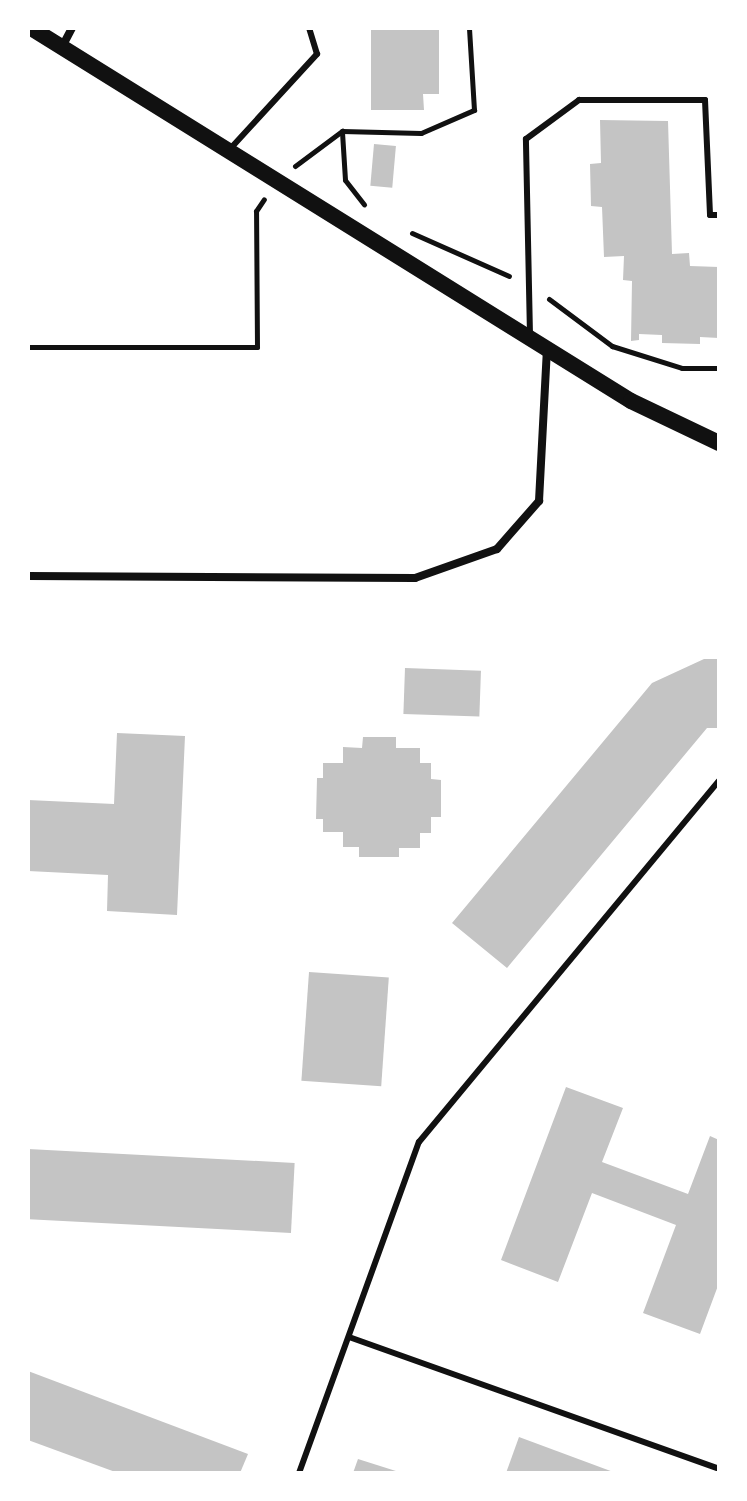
<!DOCTYPE html>
<html>
<head>
<meta charset="utf-8">
<style>
	body { margin:0 }
	#map { position:relative; width:747px; height:1501px; overflow:hidden; background:#fff; font-family:Roboto,sans-serif }
	div>[style] { position:absolute }
	[style*='--x'] { left:calc(var(--x)*1px); top:calc(var(--y)*1px); width:calc(var(--w)*1px); rotate:calc(var(--a)*1deg) }
	.building>* { inset:0; background:#c4c4c4; transform-origin:0 0 }
	.path>* { height:5px; margin:-2.5px; padding:0 2.5px; transform-origin:2.5px; border-radius:2.5px; background:#111 }
	.service>* { height:6px; margin:-3px; padding:0 3px; transform-origin:3px; border-radius:3px; background:#111 }
	.minor>* { height:8px; margin:-4px; padding:0 4px; transform-origin:4px; border-radius:4px; background:#111 }
	.secondary>* { height:16px; margin:-8px; padding:0 8px; transform-origin:8px; border-radius:8px; background:#111 }
	span { translate:-50% -50%; white-space:nowrap; text-align:center; line-height:1.15; -webkit-text-stroke:6px #fff; paint-order:stroke }
	.frame { position:absolute; inset:0; border:30px solid #fff; pointer-events:none }
</style>
</head>
<body>
<div id="map">
	<div class="building">
		<div style="clip-path:polygon(371px 28px,439px 28px,439px 94px,423px 94px,424px 110px,371px 110px)"></div>
		<div style="clip-path:polygon(600px 120px,668px 121px,672px 254px,689px 253px,690px 266px,719px 267px,719px 338px,700px 337px,700px 344px,662px 343px,662px 335px,639px 334px,639px 340px,631px 341px,632px 281px,623px 280px,624px 256px,604px 257px,602px 207px,591px 206px,590px 164px,601px 163px)"></div>
		<div style="left:374px;top:144px;width:22px;height:42px;rotate:5deg"></div>
		<div style="clip-path:polygon(704px 659px,719px 659px,719px 728px,707px 728px,507px 968px,452px 923px,652px 683px)"></div>
		<div style="left:405px;top:668px;width:76px;height:46px;rotate:2deg"></div>
		<div style="clip-path:polygon(117px 733px,185px 736px,177px 915px,107px 911px,108px 875px,28px 871px,28px 800px,114px 804px)"></div>
		<div style="clip-path:polygon(363px 737px,396px 737px,396px 748px,420px 748px,420px 763px,431px 763px,431px 779px,441px 780px,441px 817px,431px 817px,431px 833px,420px 833px,420px 848px,399px 848px,399px 857px,359px 857px,359px 847px,343px 847px,343px 832px,323px 832px,323px 819px,316px 819px,317px 778px,323px 778px,323px 763px,343px 763px,343px 747px,362px 748px)"></div>
		<div style="left:309px;top:972px;width:80px;height:109px;rotate:4deg"></div>
		<div style="clip-path:polygon(566px 1087px,623px 1108px,602px 1162px,688px 1194px,710px 1136px,719px 1140px,719px 1283px,700px 1334px,643px 1313px,676px 1225px,592px 1193px,558px 1282px,501px 1260px)"></div>
		<div style="left:28px;top:1149px;width:267px;height:70px;rotate:3deg"></div>
		<div style="clip-path:polygon(28px 1371px,248px 1454px,240px 1473px,118px 1473px,28px 1440px)"></div>
		<div style="clip-path:polygon(519px 1437px,616px 1473px,506px 1473px)"></div>
		<div style="clip-path:polygon(358px 1459px,399px 1472px,399px 1473px,353px 1473px)"></div>
	</div>
	<div class="path">
		<div style="--x:342;--y:132;--w:48;--a:86.4"></div>
		<div style="--x:345;--y:180;--w:31;--a:52"></div>
		<div style="--x:295;--y:166;--w:59;--a:-36.7"></div>
		<div style="--x:342;--y:131;--w:79;--a:1.5"></div>
		<div style="--x:421;--y:133;--w:58;--a:-23.5"></div>
		<div style="--x:474;--y:110;--w:82;--a:-93.5"></div>
		<div style="--x:412;--y:233;--w:106;--a:23.9"></div>
		<div style="--x:549;--y:299;--w:79;--a:36.7"></div>
		<div style="--x:612;--y:346;--w:73;--a:17.4"></div>
		<div style="--x:682;--y:368;--w:37;--a:0"></div>
		<div style="--x:28;--y:347;--w:229;--a:0"></div>
		<div style="--x:257;--y:347;--w:136;--a:-90.4"></div>
		<div style="--x:256;--y:211;--w:14;--a:-56"></div>
	</div>
	<div class="service">
		<div style="--x:230;--y:149;--w:129;--a:-47.5"></div>
		<div style="--x:317;--y:54;--w:27;--a:-107"></div>
		<div style="--x:530;--y:335;--w:196;--a:-91.2"></div>
		<div style="--x:526;--y:139;--w:66;--a:-36.3"></div>
		<div style="--x:579;--y:100;--w:126;--a:0"></div>
		<div style="--x:705;--y:100;--w:115;--a:87.5"></div>
		<div style="--x:710;--y:215;--w:9;--a:0"></div>
		<div style="--x:349;--y:1337;--w:393;--a:19.6"></div>
		<div style="--x:299;--y:1473;--w:352;--a:-70.1"></div>
		<div style="--x:419;--y:1142;--w:469;--a:-50.3"></div>
	</div>
	<div class="minor">
		<div style="--x:63;--y:45;--w:19;--a:-62"></div>
		<div style="--x:28;--y:576;--w:387;--a:0.3"></div>
		<div style="--x:415;--y:578;--w:87;--a:-19.5"></div>
		<div style="--x:497;--y:549;--w:64;--a:-48.8"></div>
		<div style="--x:539;--y:501;--w:154;--a:-87"></div>
	</div>
	<div class="secondary">
		<div style="--x:31;--y:28;--w:706;--a:31.87"></div>
		<div style="--x:631;--y:401;--w:98;--a:25.5"></div>
	</div>
	<div class="frame"></div>
</div>
</body>
</html>
